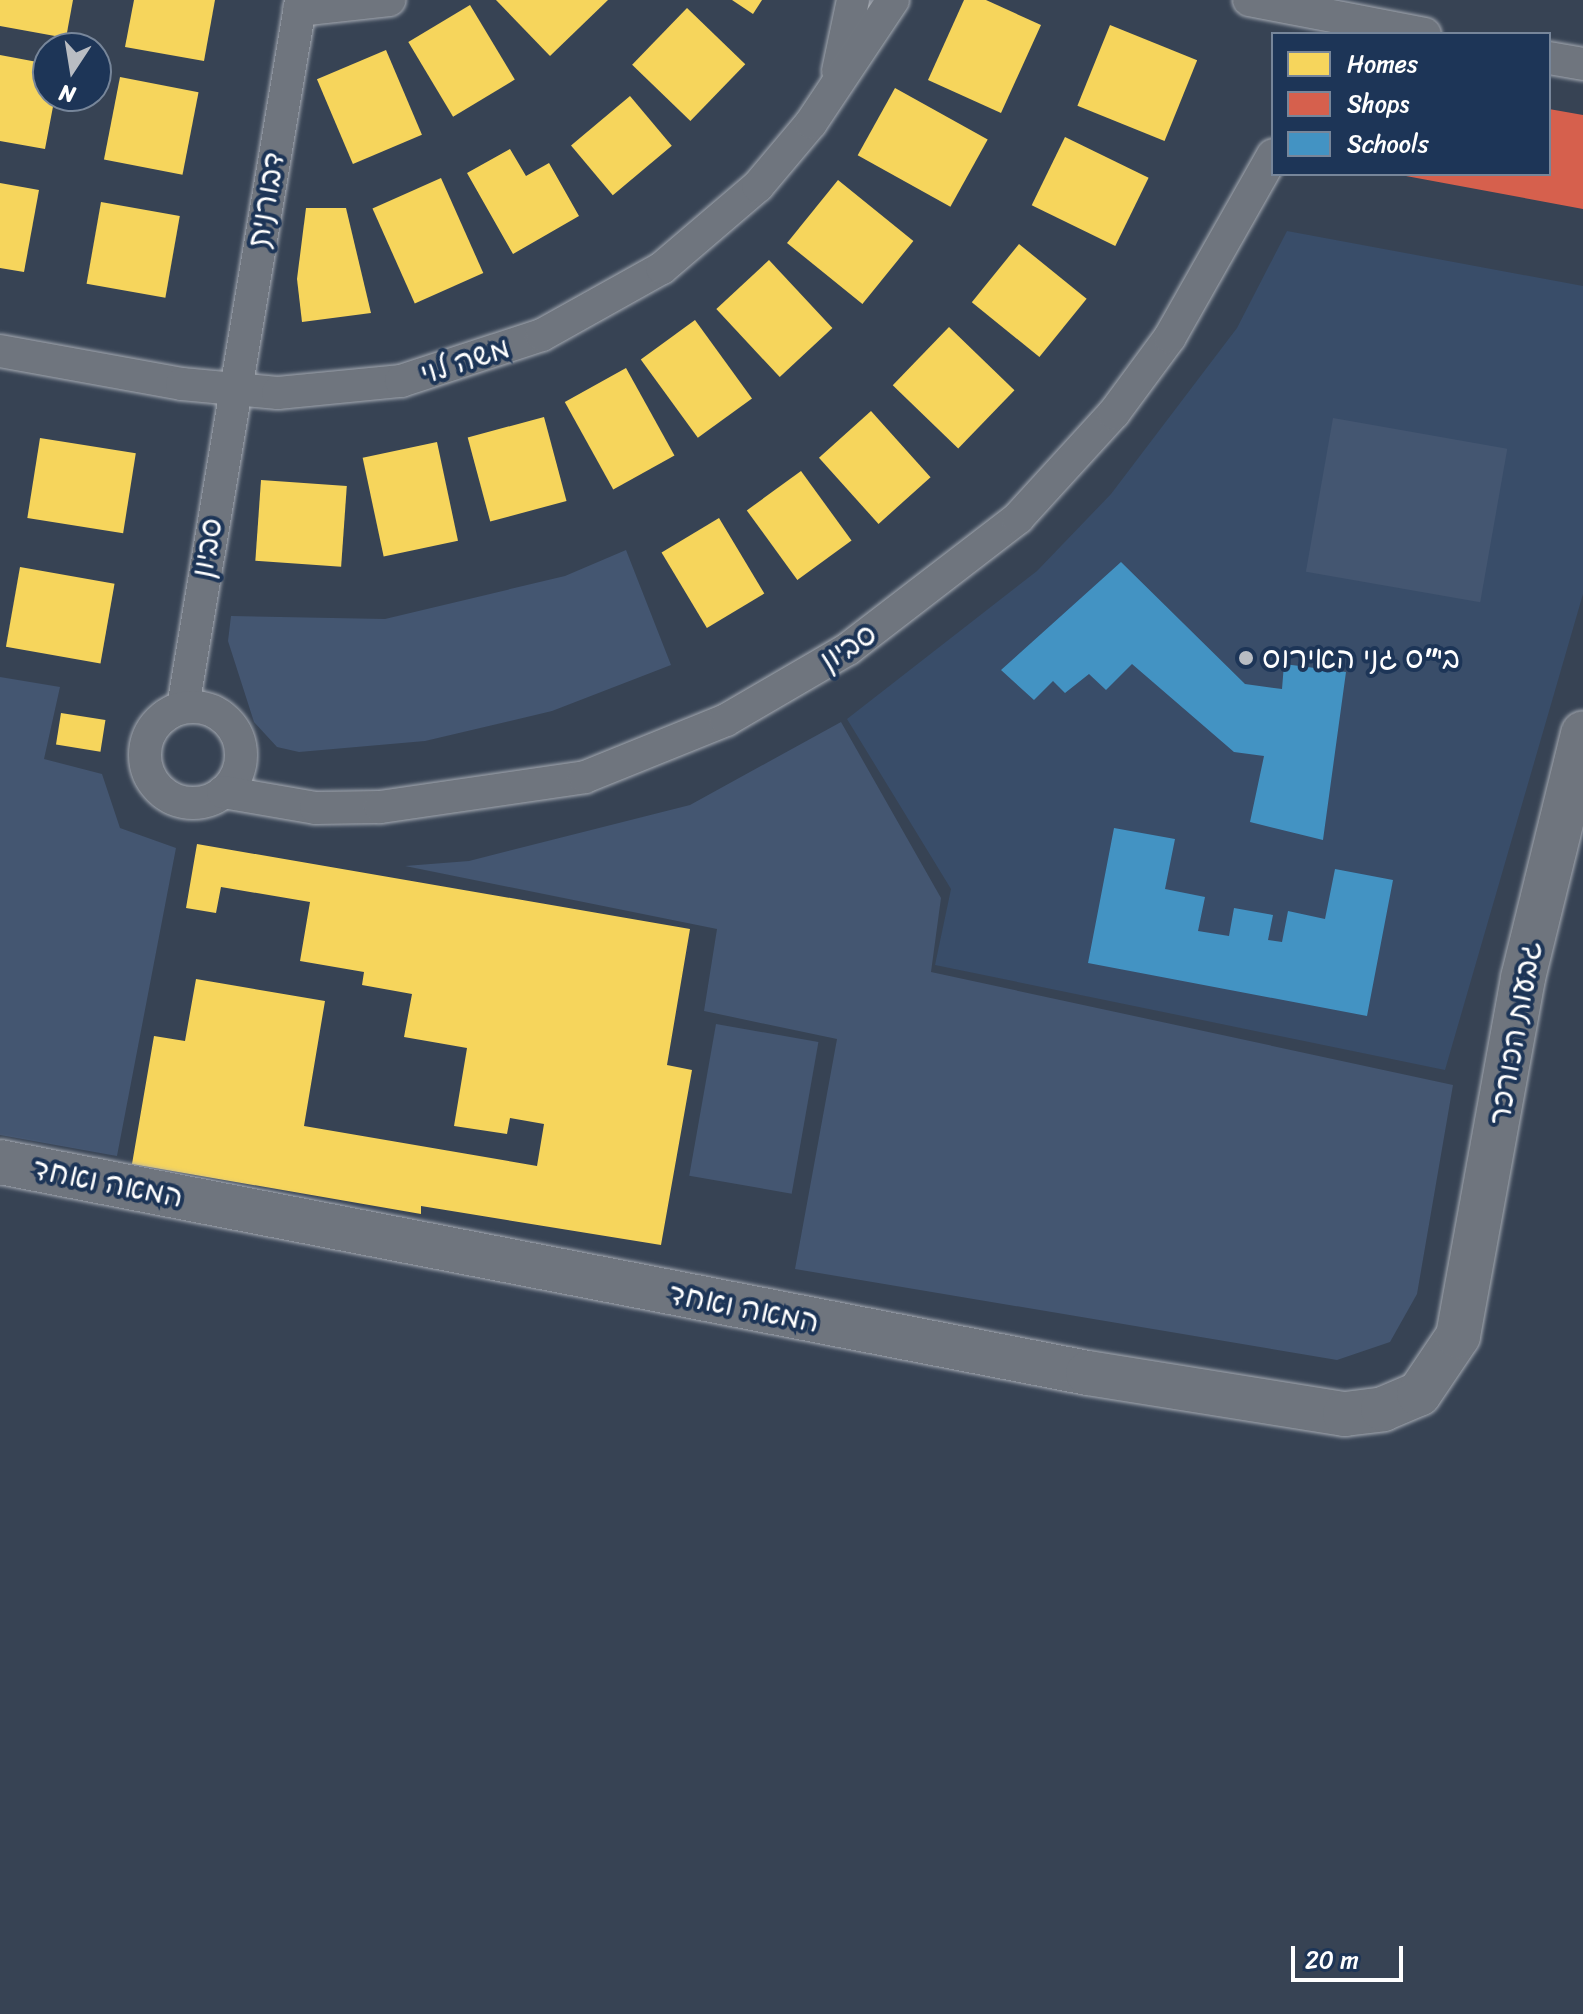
<!DOCTYPE html>
<html>
<head>
<meta charset="utf-8">
<style>
	body { margin:0 }
	#map { position:relative; width:1583px; height:2014px; overflow:hidden; background:#374354; font-family:Sriracha,"Playpen Sans Hebrew",sans-serif }
	div>[style] { position:absolute }
	[style*='--x'] { left:calc(var(--x)*1px); top:calc(var(--y)*1px); width:calc(var(--w)*1px); rotate:calc(var(--a)*1deg) }
	.built>* { inset:0; background:#394d69 }
	.green>* { inset:0; background:#445671; transform-origin:0 0 }
	.homes>* { inset:0; background:#f6d55c; transform-origin:0 0 }
	.shops>* { inset:0; background:#d6604d }
	.schools>* { inset:0; background:#4393c3 }
	.roads { filter:drop-shadow(0 0 2px #a5aab2) drop-shadow(0 0 2px #a5aab2) }
	.street>* { height:32px; margin:-16px; padding:0 16px; transform-origin:16px; border-radius:16px; background:#6f757e }
	.street>.ring { margin:-16px; padding:0; box-sizing:content-box; background:none; border:32px solid #6f757e; border-radius:50% }
	.secondary>* { height:44px; margin:-22px; padding:0 22px; transform-origin:22px; border-radius:22px; background:#6f757e }
	.dots>* { width:22px; height:22px; translate:-50% -50%; box-sizing:border-box; border:4px solid #1d3557; border-radius:50% }
	span { translate:-50% -50%; white-space:nowrap; text-align:center; line-height:1.15; -webkit-text-stroke:8px #1d3557; paint-order:stroke }
	.street-label { font-size:30px; color:#fff }
	.poi-label { font-size:30px; color:#fff }
	.left { translate:0 -50%; text-align:left }
	.legend { position:absolute; left:1271px; top:32px; width:280px; height:144px; box-sizing:border-box; background:#1d3557; border:2px solid #77869a; margin:0; padding:10px 14px; list-style:none; font-size:24px; color:#fff }
	.legend li { display:flex; align-items:center; gap:16px; height:40px }
	.legend b { width:40px; border:2px solid #77869a }
	.north { position:absolute; left:32px; top:32px; width:80px; height:80px; box-sizing:border-box; background:#1d3557; border:2px solid #77869a; border-radius:50%; rotate:192deg; font-size:22px; font-weight:700; line-height:32px; text-align:center; color:#fff }
	.north::after { content:''; display:block; margin:auto; width:28px; height:36px; background:#b9bdc3; clip-path:polygon(50% 0,100% 100%,50% 72%,0 100%) }
	.scale { position:absolute; left:1291px; top:1946px; width:112px; height:36px; box-sizing:border-box; border:4px solid #fff; border-top:0; padding-left:10px; font-size:24px; line-height:28px; white-space:nowrap; color:#fff; -webkit-text-stroke:6px #1d3557; paint-order:stroke }
</style>
</head>
<body>
<div id="map">
	<div class="built">
		<div style="clip-path:polygon(1287px 231px,1583px 286px,1583px 594px,1445px 1070px,935px 965px,951px 889px,847px 719px,1037px 571px,1111px 494px,1237px 328px)"></div>
	</div>
	<div class="green">
		<div style="left:1333px;top:418px;width:177px;height:156px;rotate:10deg"></div>
		<div style="clip-path:polygon(626px 550px,671px 665px,552px 711px,425px 741px,299px 752px,277px 747px,254px 722px,228px 641px,231px 616px,385px 619px,565px 576px)"></div>
		<div style="clip-path:polygon(0 677px,60px 687px,44px 759px,102px 774px,120px 828px,176px 848px,117px 1156px,0 1135px)"></div>
		<div style="clip-path:polygon(841px 722px,941px 898px,931px 972px,1453px 1085px,1417px 1294px,1390px 1342px,1337px 1360px,795px 1269px,837px 1039px,704px 1011px,717px 929px,405px 866px,469px 861px,690px 805px)"></div>
		<div style="left:716px;top:1024px;width:104px;height:154px;rotate:10deg"></div>
	</div>
	<div class="homes">
		<div style="clip-path:polygon(0 0,73px 0,66px 38px,0 26px)"></div>
		<div style="clip-path:polygon(134px 0,215px 0,204px 61px,125px 47px)"></div>
		<div style="clip-path:polygon(496px 0,608px 0,550px 56px)"></div>
		<div style="clip-path:polygon(732px 0,762px 0,753px 14px)"></div>
		<div style="clip-path:polygon(964px 0,986px 0,1041px 25px,1001px 113px,928px 80px)"></div>
		<div style="left:470px;top:5px;width:87px;height:72px;rotate:59deg"></div>
		<div style="left:687px;top:8px;width:81px;height:79px;rotate:44deg"></div>
		<div style="left:1110px;top:25px;width:94px;height:87px;rotate:22deg"></div>
		<div style="left:386px;top:50px;width:92px;height:75px;rotate:67deg"></div>
		<div style="clip-path:polygon(0 55px,48px 64px,48px 96px,55px 96px,45px 149px,0 141px)"></div>
		<div style="left:120px;top:77px;width:80px;height:84px;rotate:11deg"></div>
		<div style="left:895px;top:88px;width:106px;height:77px;rotate:29deg"></div>
		<div style="left:630px;top:96px;width:65px;height:77px;rotate:50deg"></div>
		<div style="left:1065px;top:137px;width:93px;height:76px;rotate:26deg"></div>
		<div style="clip-path:polygon(510px 149px,526px 176px,549px 163px,579px 216px,513px 254px,467px 173px)"></div>
		<div style="left:441px;top:178px;width:104px;height:75px;rotate:66deg"></div>
		<div style="left:838px;top:180px;width:97px;height:81px;rotate:39deg"></div>
		<div style="clip-path:polygon(0 183px,39px 190px,24px 272px,0 268px)"></div>
		<div style="left:101px;top:202px;width:80px;height:83px;rotate:10deg"></div>
		<div style="clip-path:polygon(306px 208px,346px 208px,371px 313px,302px 322px,297px 279px)"></div>
		<div style="left:1019px;top:244px;width:87px;height:75px;rotate:39deg"></div>
		<div style="left:769px;top:260px;width:93px;height:72px;rotate:47deg"></div>
		<div style="left:695px;top:320px;width:97px;height:67px;rotate:54deg"></div>
		<div style="left:949px;top:327px;width:91px;height:81px;rotate:44deg"></div>
		<div style="left:626px;top:368px;width:100px;height:70px;rotate:61deg"></div>
		<div style="left:871px;top:411px;width:89px;height:70px;rotate:48deg"></div>
		<div style="left:544px;top:417px;width:87px;height:79px;rotate:75deg"></div>
		<div style="left:40px;top:438px;width:97px;height:81px;rotate:9deg"></div>
		<div style="left:437px;top:442px;width:101px;height:76px;rotate:78deg"></div>
		<div style="left:801px;top:471px;width:86px;height:67px;rotate:54deg"></div>
		<div style="left:261px;top:480px;width:86px;height:81px;rotate:4deg"></div>
		<div style="left:719px;top:518px;width:88px;height:67px;rotate:59deg"></div>
		<div style="left:20px;top:567px;width:96px;height:81px;rotate:10deg"></div>
		<div style="left:61px;top:713px;width:45px;height:32px;rotate:9deg"></div>
		<div style="clip-path:polygon(197px 844px,690px 929px,667px 1065px,692px 1070px,661px 1245px,421px 1206px,421px 1214px,132px 1164px,154px 1036px,185px 1041px,196px 979px,325px 1001px,304px 1126px,537px 1166px,544px 1124px,510px 1118px,507px 1134px,454px 1126px,467px 1048px,404px 1037px,412px 994px,362px 985px,364px 972px,300px 961px,310px 902px,221px 887px,216px 913px,186px 908px)"></div>
	</div>
	<div class="shops">
		<div style="clip-path:polygon(1549px 109px,1583px 115px,1583px 209px,1406px 176px,1549px 174px)"></div>
	</div>
	<div class="schools">
		<div style="clip-path:polygon(1121px 562px,1245px 684px,1282px 689px,1284px 664px,1346px 672px,1323px 840px,1250px 822px,1264px 756px,1234px 752px,1132px 664px,1106px 690px,1089px 674px,1065px 693px,1053px 681px,1034px 700px,1001px 670px)"></div>
		<div style="clip-path:polygon(1114px 828px,1175px 839px,1165px 889px,1205px 897px,1198px 931px,1229px 936px,1234px 908px,1273px 915px,1268px 940px,1282px 942px,1288px 911px,1325px 919px,1335px 869px,1393px 880px,1367px 1016px,1088px 963px)"></div>
	</div>
	<div class="roads">
		<div class="street">
			<div style="--x:1249;--y:0;--w:179;--a:10.9"></div>
			<div style="--x:299;--y:10;--w:91;--a:-6.3"></div>
			<div style="--x:1549;--y:58;--w:35;--a:10"></div>
			<div style="--x:838;--y:71;--w:73;--a:-78.1"></div>
			<div style="--x:0;--y:351;--w:185;--a:10.3"></div>
			<div style="--x:182;--y:384;--w:96;--a:5.4"></div>
			<div style="--x:278;--y:393;--w:124;--a:-5.6"></div>
			<div style="--x:401;--y:381;--w:148;--a:-18.1"></div>
			<div style="--x:542;--y:335;--w:137;--a:-29.2"></div>
			<div style="--x:662;--y:268;--w:126;--a:-40.5"></div>
			<div style="--x:758;--y:186;--w:82;--a:-49.9"></div>
			<div style="--x:811;--y:123;--w:148;--a:-56.3"></div>
			<div style="--x:183;--y:707;--w:717;--a:-80.52"></div>
			<div class="ring" style="left:145px;top:707px;width:64px;height:64px"></div>
			<div style="--x:223;--y:792;--w:94;--a:9.8"></div>
			<div style="--x:316;--y:808;--w:64;--a:-0.9"></div>
			<div style="--x:380;--y:807;--w:207;--a:-8.3"></div>
			<div style="--x:585;--y:777;--w:152;--a:-22"></div>
			<div style="--x:726;--y:720;--w:141;--a:-30.2"></div>
			<div style="--x:848;--y:649;--w:215;--a:-37.6"></div>
			<div style="--x:1018;--y:518;--w:142;--a:-47.6"></div>
			<div style="--x:1114;--y:413;--w:94;--a:-53.6"></div>
			<div style="--x:1170;--y:337;--w:209;--a:-60.5"></div>
		</div>
		<div class="secondary">
			<div style="--x:0;--y:1162;--w:1108;--a:10.98"></div>
			<div style="--x:1088;--y:1373;--w:260;--a:9.1"></div>
			<div style="--x:1345;--y:1414;--w:38;--a:-7"></div>
			<div style="--x:1383;--y:1409;--w:39;--a:-23"></div>
			<div style="--x:1419;--y:1394;--w:70;--a:-56.1"></div>
			<div style="--x:1458;--y:1336;--w:364;--a:-79.7"></div>
			<div style="--x:1523;--y:978;--w:252;--a:-76.2"></div>
		</div>
	</div>
	<div class="dots">
		<div style="left:1246px;top:658px;background:#b9bdc3"></div>
	</div>
	<div class="street-label">
		<span style="left:266px;top:200px;rotate:-80deg">דבורנית</span>
		<span style="left:465px;top:361px;rotate:-18deg">משה לוי</span>
		<span style="left:207px;top:548px;rotate:-80deg">סביון</span>
		<span style="left:848px;top:647px;rotate:-33deg">סביון</span>
		<span style="left:1515px;top:1033px;rotate:-80deg">גבעות הכורכר</span>
		<span style="left:108px;top:1183px;rotate:11deg">המאה ואחד</span>
		<span style="left:744px;top:1308px;rotate:11deg">המאה ואחד</span>
	</div>
	<div class="poi-label">
		<span class="left" style="left:1262px;top:658px">בי"ס גני האירוס</span>
	</div>
	<ul class="legend">
	<li><b style="height:22px;background:#f6d55c"></b>Homes</li>
	<li><b style="height:22px;background:#d6604d"></b>Shops</li>
	<li><b style="height:22px;background:#4393c3"></b>Schools</li>
	</ul>
	<div class="north">N</div>
	<div class="scale">20 m</div>
</div>
</body>
</html>
